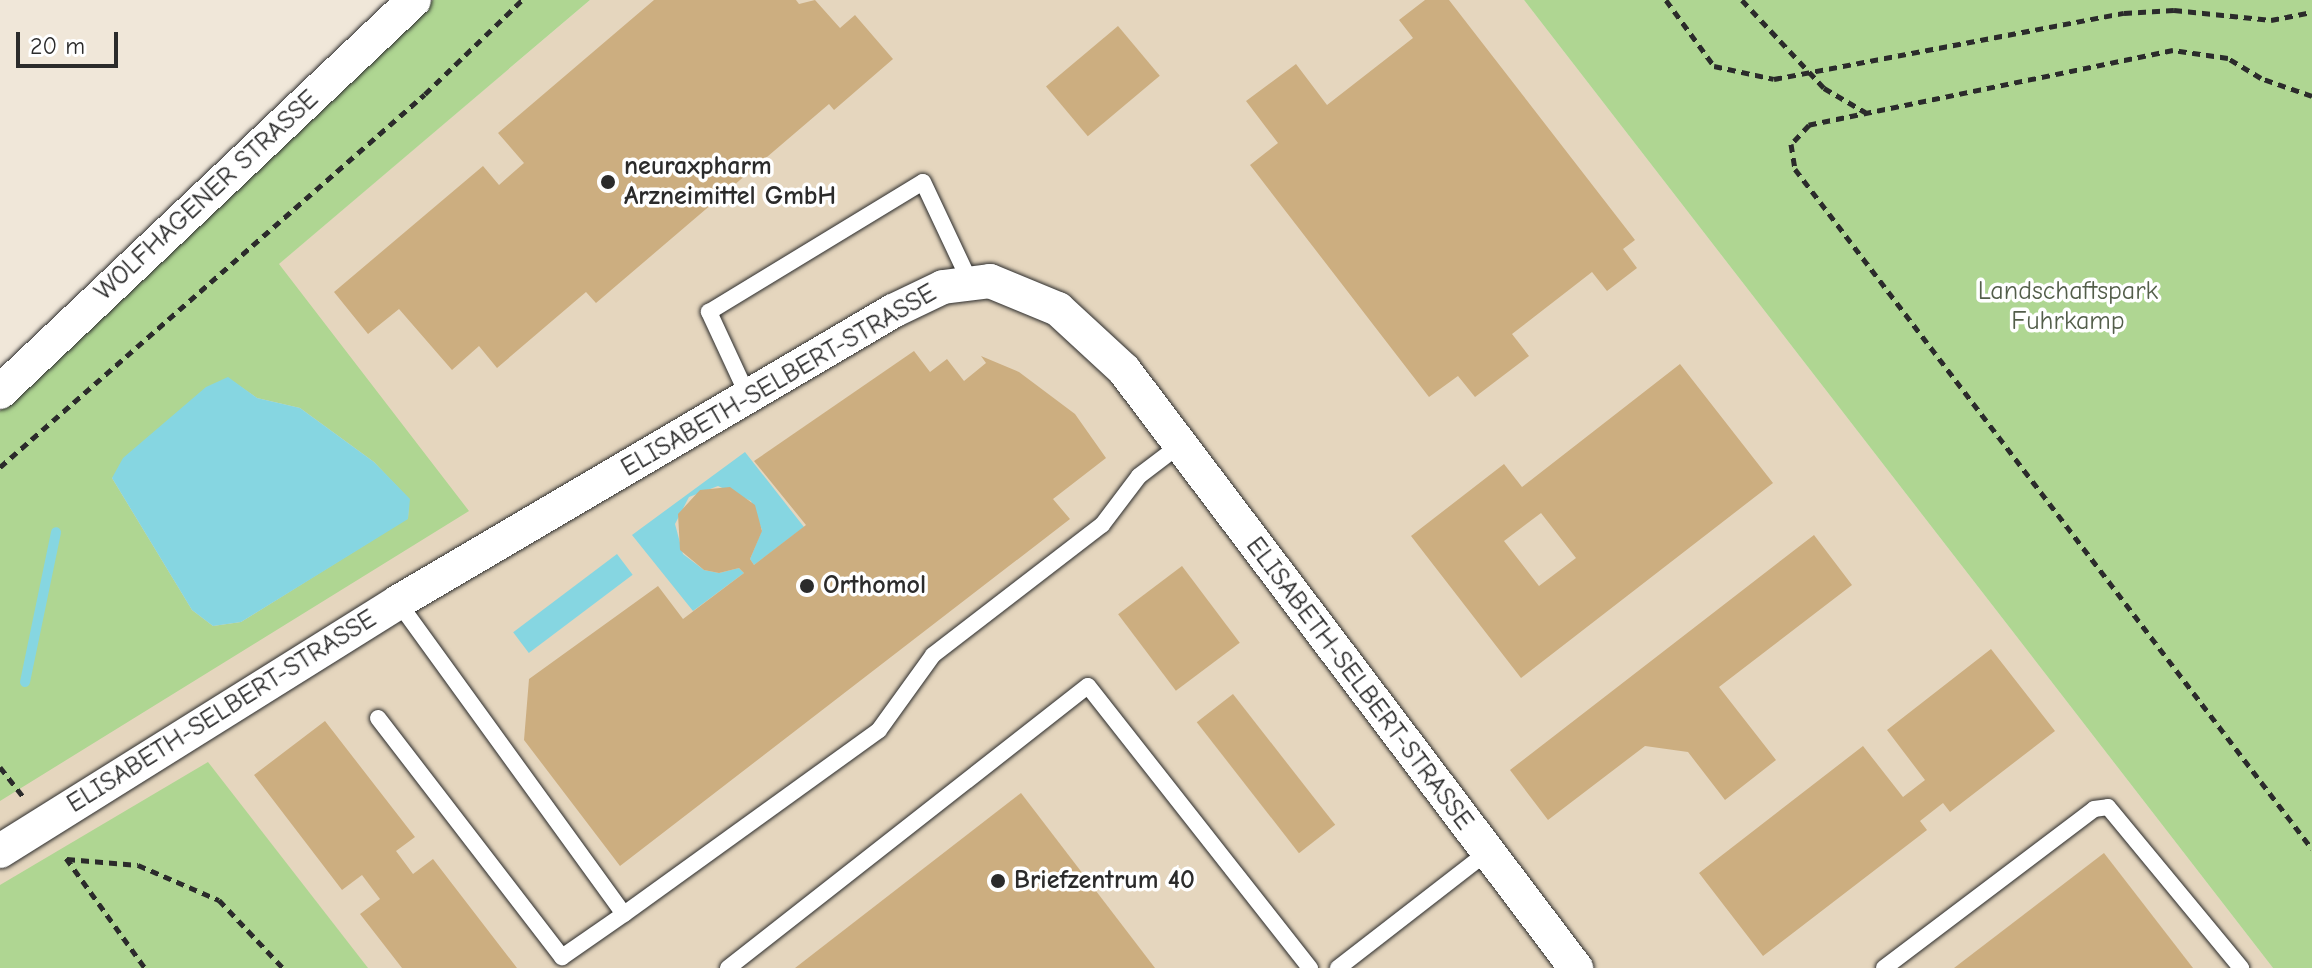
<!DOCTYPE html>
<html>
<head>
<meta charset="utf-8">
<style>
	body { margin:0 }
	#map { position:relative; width:2312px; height:968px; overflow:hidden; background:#f0e7d9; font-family:"Comic Neue",sans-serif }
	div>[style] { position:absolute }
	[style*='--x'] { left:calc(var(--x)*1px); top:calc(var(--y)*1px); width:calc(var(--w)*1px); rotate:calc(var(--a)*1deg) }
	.built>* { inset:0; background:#e5d6be }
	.green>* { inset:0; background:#afd692 }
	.water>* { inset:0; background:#86d6e1; transform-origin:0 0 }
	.stream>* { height:10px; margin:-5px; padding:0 5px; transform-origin:5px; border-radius:5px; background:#86d6e1 }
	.building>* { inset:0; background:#ccae80; transform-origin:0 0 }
	.path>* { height:5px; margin-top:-2.5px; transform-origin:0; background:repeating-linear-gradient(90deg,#2b2b2b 0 8px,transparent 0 14px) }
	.roads { filter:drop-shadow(0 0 2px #2b2b2b) drop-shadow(0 0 2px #2b2b2b) }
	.service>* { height:16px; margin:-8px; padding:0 8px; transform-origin:8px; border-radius:8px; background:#fff }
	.minor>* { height:34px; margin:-17px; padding:0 17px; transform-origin:17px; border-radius:17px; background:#fff }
	.dots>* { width:22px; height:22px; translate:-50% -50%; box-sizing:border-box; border:4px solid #fff; border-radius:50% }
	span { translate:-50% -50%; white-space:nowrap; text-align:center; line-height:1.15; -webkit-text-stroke:7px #fff; paint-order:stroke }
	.poi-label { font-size:26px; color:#2b2b2b; font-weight:700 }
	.left { translate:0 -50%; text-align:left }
	.street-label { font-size:26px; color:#2b2b2b }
	.park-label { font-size:26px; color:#535e4a }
	.scale { position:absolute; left:16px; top:32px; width:102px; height:36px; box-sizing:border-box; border:4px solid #2b2b2b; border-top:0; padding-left:10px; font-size:24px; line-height:28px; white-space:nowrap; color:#2b2b2b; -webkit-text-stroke:6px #fff; paint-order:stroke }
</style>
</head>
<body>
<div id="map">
	<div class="built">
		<div style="clip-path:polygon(590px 0,1524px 0,2273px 968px,0 968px,0 500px)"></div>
	</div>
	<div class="green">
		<div style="clip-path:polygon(evenodd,433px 0,590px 0,279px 264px,469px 511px,0 801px,0 411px,433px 0,228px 378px,257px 398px,300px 408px,374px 462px,409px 499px,408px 518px,241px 622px,213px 626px,192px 610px,112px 478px,228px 378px)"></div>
		<div style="clip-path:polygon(1524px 0,2312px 0,2312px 968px,2273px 968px)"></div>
		<div style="clip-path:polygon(208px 762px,368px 968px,0 968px,0 885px)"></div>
	</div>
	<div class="water">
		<div style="clip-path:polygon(228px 377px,257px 398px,300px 408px,374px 462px,410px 499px,408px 519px,241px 622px,213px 626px,192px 610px,112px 478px,123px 458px,206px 387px)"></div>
		<div style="clip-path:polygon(745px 452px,804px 527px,754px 565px,750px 559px,762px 530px,751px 501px,718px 486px,689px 497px,675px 524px,683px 554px,704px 570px,719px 573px,739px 568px,744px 573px,693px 611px,632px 535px)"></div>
		<div style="left:617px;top:554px;width:26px;height:130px;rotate:53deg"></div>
	</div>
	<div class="stream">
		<div style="--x:25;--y:682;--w:153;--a:-78.3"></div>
	</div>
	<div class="building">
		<div style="clip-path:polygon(654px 0,796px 0,799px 4px,815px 0,840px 28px,855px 15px,893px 59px,834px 110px,829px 104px,596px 303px,586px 292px,497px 368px,479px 346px,452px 370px,399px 309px,368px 334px,334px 292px,483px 166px,499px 185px,524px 163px,498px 133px)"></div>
		<div style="clip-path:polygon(1425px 0,1449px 0,1635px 240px,1623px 249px,1637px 268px,1607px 291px,1592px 272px,1512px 334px,1529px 356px,1475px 397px,1458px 376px,1429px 397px,1250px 165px,1278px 143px,1246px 101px,1296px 64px,1327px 105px,1413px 38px,1399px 20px)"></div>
		<div style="left:1118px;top:26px;width:65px;height:94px;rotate:50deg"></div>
		<div style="clip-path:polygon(914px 351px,930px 372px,947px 359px,964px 381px,986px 363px,981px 356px,1019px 372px,1075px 414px,1106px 458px,1053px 499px,1070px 519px,620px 866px,524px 740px,529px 679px,658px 586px,683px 619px,744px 573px,739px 568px,719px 573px,704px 570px,680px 550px,678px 514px,700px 490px,730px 487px,755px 505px,762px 531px,750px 559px,754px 565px,806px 525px,754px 461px)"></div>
		<div style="clip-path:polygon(evenodd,1680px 364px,1773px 483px,1521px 678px,1411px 536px,1504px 464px,1522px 487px,1680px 364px,1541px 513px,1576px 558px,1539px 586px,1504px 541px,1541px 513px)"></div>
		<div style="clip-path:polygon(1814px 535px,1852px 585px,1719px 687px,1776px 760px,1725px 800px,1688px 752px,1645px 746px,1548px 820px,1510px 770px)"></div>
		<div style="left:1182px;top:566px;width:96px;height:80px;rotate:53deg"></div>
		<div style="clip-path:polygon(1991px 649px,2055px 731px,1950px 812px,1943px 803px,1920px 821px,1927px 830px,1763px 956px,1699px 873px,1863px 746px,1903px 797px,1925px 780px,1887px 730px)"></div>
		<div style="left:1233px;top:694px;width:166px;height:46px;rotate:52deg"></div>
		<div style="clip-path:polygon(325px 721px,415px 837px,396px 851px,413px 874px,433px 859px,517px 968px,402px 968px,360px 914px,380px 899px,362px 875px,342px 890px,254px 775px)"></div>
		<div style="clip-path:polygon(1021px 793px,1155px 968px,795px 968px)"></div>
		<div style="clip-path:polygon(2104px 853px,2193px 968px,1954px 968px)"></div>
	</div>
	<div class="path">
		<div style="--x:1666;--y:0;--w:82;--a:54"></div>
		<div style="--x:1714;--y:66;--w:61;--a:12.2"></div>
		<div style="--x:1774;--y:79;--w:356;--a:-10.7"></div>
		<div style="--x:2124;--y:13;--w:50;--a:-3.4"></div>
		<div style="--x:2174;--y:10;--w:98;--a:5.9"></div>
		<div style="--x:2271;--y:20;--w:42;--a:-11"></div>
		<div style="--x:1742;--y:0;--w:120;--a:47"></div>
		<div style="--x:1824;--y:88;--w:48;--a:30.3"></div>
		<div style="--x:2312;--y:96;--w:54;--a:-160.6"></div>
		<div style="--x:2261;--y:78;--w:39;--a:-149"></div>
		<div style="--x:2228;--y:58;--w:56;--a:-171.7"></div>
		<div style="--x:2173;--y:50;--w:372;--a:168.4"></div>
		<div style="--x:1809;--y:125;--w:26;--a:133"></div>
		<div style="--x:1791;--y:144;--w:25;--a:81"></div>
		<div style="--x:1795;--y:169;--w:854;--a:52.75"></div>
		<div style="--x:0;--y:467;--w:565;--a:-41.27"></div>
		<div style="--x:425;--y:94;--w:135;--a:-44.1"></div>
		<div style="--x:0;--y:767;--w:39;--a:52"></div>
		<div style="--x:66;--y:858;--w:135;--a:54.3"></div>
		<div style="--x:67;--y:859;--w:71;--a:4.8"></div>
		<div style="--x:138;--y:865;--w:88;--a:23.4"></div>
		<div style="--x:219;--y:900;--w:93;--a:46.7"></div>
	</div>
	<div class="roads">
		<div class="service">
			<div style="--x:748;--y:396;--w:93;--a:-114.9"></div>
			<div style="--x:709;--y:312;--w:250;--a:-31.3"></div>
			<div style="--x:923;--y:182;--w:113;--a:64.8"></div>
			<div style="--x:398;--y:602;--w:385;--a:54.1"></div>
			<div style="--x:624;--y:914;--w:314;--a:-35.8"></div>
			<div style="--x:879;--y:730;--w:92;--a:-54.2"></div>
			<div style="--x:933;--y:655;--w:213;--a:-37.6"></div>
			<div style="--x:1102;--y:525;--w:61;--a:-52.9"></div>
			<div style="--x:1139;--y:476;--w:51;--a:-37.1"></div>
			<div style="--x:378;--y:718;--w:302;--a:52.4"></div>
			<div style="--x:562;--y:957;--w:75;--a:-34.7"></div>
			<div style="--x:728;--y:968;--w:457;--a:-38.1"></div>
			<div style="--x:1088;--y:686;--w:359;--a:51.8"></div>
			<div style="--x:1338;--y:968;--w:187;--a:-37.8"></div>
			<div style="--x:1884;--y:968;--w:263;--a:-37.1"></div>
			<div style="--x:2094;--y:809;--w:14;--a:-8"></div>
			<div style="--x:2108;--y:807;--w:209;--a:50.4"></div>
		</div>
		<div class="minor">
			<div style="--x:0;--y:392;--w:570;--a:-43.44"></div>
			<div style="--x:0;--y:851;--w:469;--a:-32"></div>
			<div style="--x:398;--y:602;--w:574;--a:-30.45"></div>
			<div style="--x:893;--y:311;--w:55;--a:-25.6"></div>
			<div style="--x:943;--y:287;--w:47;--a:-7.3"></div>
			<div style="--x:990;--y:281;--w:74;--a:22.4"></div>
			<div style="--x:1058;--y:309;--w:90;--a:42.7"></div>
			<div style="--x:1124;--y:370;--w:750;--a:52.92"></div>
		</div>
	</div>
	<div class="dots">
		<div style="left:608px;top:182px;background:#2b2b2b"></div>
		<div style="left:807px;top:586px;background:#2b2b2b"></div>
		<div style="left:998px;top:881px;background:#2b2b2b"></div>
	</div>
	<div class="poi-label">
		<span class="left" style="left:624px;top:182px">neuraxpharm<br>Arzneimittel GmbH</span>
		<span class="left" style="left:823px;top:586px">Orthomol</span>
		<span class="left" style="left:1014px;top:881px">Briefzentrum 40</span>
	</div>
	<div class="street-label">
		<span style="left:207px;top:196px;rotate:-43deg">WOLFHAGENER STRASSE</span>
		<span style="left:779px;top:381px;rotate:-30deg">ELISABETH-SELBERT-STRASSE</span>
		<span style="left:1359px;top:684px;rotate:53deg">ELISABETH-SELBERT-STRASSE</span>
		<span style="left:222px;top:712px;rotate:-32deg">ELISABETH-SELBERT-STRASSE</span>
	</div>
	<div class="park-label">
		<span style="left:2068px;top:307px">Landschaftspark<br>Fuhrkamp</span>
	</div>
	<div class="scale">20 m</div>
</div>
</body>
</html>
